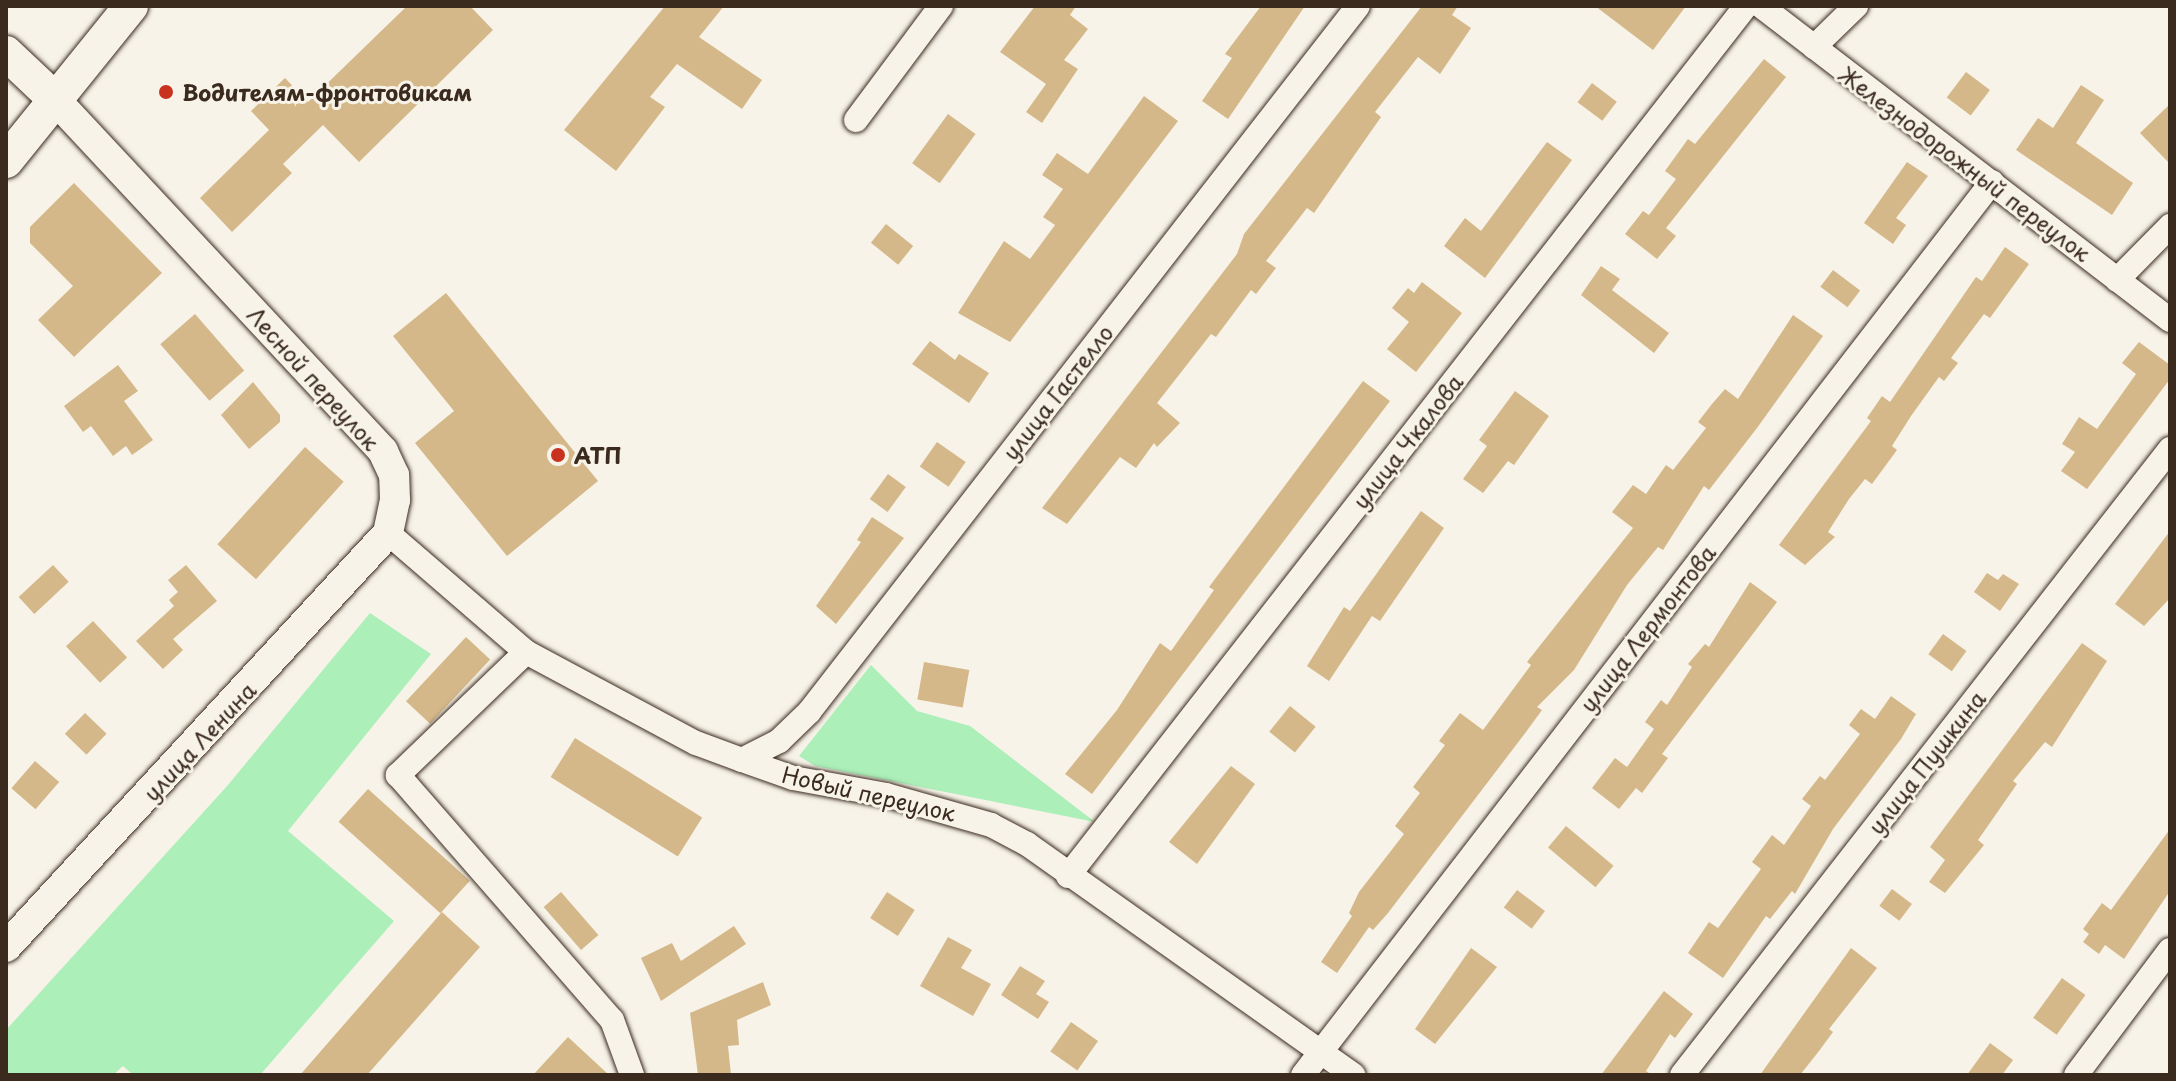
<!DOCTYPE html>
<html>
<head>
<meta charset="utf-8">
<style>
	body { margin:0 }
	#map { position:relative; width:2176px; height:1081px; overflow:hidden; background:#f7f3e8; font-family:"Playpen Sans",sans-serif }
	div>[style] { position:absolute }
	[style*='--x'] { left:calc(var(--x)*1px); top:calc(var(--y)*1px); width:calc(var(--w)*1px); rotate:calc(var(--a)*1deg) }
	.green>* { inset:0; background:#acefb9 }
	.building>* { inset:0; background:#d5b889; transform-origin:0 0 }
	.roads { filter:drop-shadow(0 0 2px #3b2a1e) drop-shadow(0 0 2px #3b2a1e) }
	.minor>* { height:24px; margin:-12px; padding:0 12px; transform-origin:12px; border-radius:12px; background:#f7f3e8 }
	.tertiary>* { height:30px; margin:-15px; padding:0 15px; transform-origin:15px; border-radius:15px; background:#f7f3e8 }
	.secondary>* { height:34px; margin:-17px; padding:0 17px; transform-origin:17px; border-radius:17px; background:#f7f3e8 }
	.dots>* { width:22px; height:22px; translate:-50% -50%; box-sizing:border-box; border:4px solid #f7f3e8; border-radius:50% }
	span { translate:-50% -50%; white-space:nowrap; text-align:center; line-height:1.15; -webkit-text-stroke:6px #f7f3e8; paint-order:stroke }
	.poi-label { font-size:22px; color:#3b2a1e; font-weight:700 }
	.left { translate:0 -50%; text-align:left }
	.street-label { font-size:22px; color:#3b2a1e }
	.frame { position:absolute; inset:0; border:8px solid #3b2a1e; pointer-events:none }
</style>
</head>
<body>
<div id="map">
	<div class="green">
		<div style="clip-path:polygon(370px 613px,431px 654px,288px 831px,394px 921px,260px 1075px,133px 1075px,123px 1066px,113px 1075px,6px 1075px,6px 1030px,228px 785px)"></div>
		<div style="clip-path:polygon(871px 665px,917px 711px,970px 726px,1095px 822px,815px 766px,799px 756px)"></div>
	</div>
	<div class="building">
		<div style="clip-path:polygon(407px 6px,470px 6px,493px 30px,359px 162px,323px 125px,283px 164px,292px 173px,232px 232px,200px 198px,269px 130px,251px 111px,285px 78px,308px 102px)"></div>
		<div style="clip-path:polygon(665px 6px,724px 6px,699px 37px,762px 80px,742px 109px,677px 64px,650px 97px,665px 107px,616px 171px,564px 130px)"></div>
		<div style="clip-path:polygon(1035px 6px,1076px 6px,1070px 15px,1088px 29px,1064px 60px,1078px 69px,1042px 123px,1026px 112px,1046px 84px,1000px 52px)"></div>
		<div style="clip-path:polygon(1261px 6px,1305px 6px,1228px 119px,1202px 101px,1232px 58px,1225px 54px)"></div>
		<div style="clip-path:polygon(1422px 6px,1458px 6px,1452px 15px,1471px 28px,1440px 74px,1418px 57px,1375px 112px,1381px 117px,1314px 213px,1307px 208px,1266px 261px,1276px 268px,1256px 294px,1251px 290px,1216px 337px,1211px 334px,1157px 403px,1180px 423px,1157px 447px,1154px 443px,1136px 468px,1120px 457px,1067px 524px,1042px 508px,1237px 254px,1244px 234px)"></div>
		<div style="clip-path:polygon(1595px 6px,1686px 6px,1653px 50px)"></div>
		<div style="clip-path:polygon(1764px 59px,1786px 77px,1666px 228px,1676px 236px,1657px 259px,1625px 234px,1643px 211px,1649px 215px,1676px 179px,1665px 171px,1688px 139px,1695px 144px)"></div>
		<div style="left:1966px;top:72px;width:30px;height:32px;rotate:37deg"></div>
		<div style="left:1592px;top:83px;width:31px;height:24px;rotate:37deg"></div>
		<div style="clip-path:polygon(2081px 85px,2104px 100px,2076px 143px,2133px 183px,2112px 215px,2016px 150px,2038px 118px,2053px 128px)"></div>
		<div style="clip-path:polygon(1144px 96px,1178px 121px,1010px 342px,958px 313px,1004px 241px,1030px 259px,1055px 225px,1043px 217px,1063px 189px,1042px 175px,1057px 153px,1088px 174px)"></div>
		<div style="clip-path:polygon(2170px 104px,2170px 164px,2140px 133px)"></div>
		<div style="left:948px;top:114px;width:34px;height:61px;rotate:36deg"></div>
		<div style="clip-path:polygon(1547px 142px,1572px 160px,1485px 278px,1444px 246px,1465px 218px,1481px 231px)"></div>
		<div style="clip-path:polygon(1907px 162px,1928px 176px,1896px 218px,1906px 225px,1893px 244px,1864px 223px)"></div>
		<div style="clip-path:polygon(74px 183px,162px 273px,74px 357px,38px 320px,73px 286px,30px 243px,30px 227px)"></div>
		<div style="left:886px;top:224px;width:35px;height:24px;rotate:39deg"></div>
		<div style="clip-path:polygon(2005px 247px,2029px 264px,1990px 318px,1984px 314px,1951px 358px,1958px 363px,1944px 381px,1939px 377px,1911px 416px,1892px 446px,1897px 450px,1872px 484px,1865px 479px,1849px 499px,1828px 532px,1835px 537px,1805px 565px,1779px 545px,1871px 421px,1867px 418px,1882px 396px,1890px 402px,1976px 277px,1982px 281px)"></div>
		<div style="clip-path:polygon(1601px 266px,1620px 279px,1612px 290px,1669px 333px,1654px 353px,1581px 295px)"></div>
		<div style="left:1833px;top:270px;width:34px;height:21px;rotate:37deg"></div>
		<div style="clip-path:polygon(1422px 282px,1462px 313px,1416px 372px,1387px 349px,1409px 322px,1392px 308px,1408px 288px,1414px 293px)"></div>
		<div style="clip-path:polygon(446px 293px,598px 481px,507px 556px,415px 443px,454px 411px,393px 336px)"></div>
		<div style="left:195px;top:314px;width:75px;height:46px;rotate:49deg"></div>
		<div style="clip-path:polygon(1793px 315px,1823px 336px,1757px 428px,1709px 490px,1704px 486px,1663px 550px,1658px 547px,1627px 585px,1574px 670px,1537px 707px,1542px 710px,1526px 732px,1388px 913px,1373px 930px,1369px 927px,1337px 973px,1321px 962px,1352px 916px,1349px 913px,1359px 892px,1404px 834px,1395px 826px,1420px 793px,1413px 787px,1445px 745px,1439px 741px,1460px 713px,1483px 730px,1531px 665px,1527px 662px,1633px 528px,1612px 512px,1633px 485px,1646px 494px,1666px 465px,1673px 470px,1706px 428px,1698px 422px,1712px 404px,1725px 389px,1738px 399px)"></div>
		<div style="clip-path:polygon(930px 341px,955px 360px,959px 354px,989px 373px,969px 403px,912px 364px)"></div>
		<div style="clip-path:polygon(2139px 342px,2170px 365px,2170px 379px,2087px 489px,2061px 471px,2075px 452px,2062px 444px,2079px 417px,2097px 429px,2136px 374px,2122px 363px)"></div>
		<div style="clip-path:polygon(118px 365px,138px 391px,124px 401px,153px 440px,132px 455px,126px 446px,113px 456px,91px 426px,83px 432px,64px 406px)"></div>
		<div style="clip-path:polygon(1363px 381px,1390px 401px,1092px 794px,1065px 774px,1117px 710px,1160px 643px,1171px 651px,1214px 590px,1209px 587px)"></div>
		<div style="clip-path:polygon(253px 382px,280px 415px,280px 422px,249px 449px,221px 415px)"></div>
		<div style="clip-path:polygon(1515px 391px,1549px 416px,1514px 465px,1508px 461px,1483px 493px,1463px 479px,1487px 446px,1479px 440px)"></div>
		<div style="left:937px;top:442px;width:35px;height:30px;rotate:35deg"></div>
		<div style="left:305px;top:447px;width:52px;height:131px;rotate:42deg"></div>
		<div style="left:888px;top:474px;width:22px;height:31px;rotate:36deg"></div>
		<div style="clip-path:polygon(1421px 511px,1444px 528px,1380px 621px,1372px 616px,1329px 681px,1307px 666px,1344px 607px,1350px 611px)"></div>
		<div style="clip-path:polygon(872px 517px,904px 538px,836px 624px,816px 606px,861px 542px,857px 540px)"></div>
		<div style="clip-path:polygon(2170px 531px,2170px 598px,2144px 626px,2115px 604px)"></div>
		<div style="left:53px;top:565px;width:23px;height:47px;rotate:47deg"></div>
		<div style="clip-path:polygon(186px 565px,217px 601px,173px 639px,183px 650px,163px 669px,136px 641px,174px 606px,169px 600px,178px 592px,168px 580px)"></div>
		<div style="clip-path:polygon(1987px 573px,1998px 580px,2003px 574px,2019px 584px,2000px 611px,1974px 592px)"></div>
		<div style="clip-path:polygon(1750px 582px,1777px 602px,1662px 754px,1668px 758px,1642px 793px,1636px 788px,1619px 809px,1592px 788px,1615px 758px,1627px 767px,1654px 729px,1645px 722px,1661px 700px,1667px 705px,1692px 667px,1688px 664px,1705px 644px,1709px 647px)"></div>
		<div style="left:93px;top:621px;width:50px;height:37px;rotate:47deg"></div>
		<div style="left:1943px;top:634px;width:29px;height:25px;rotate:36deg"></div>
		<div style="left:466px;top:637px;width:33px;height:88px;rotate:43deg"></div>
		<div style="clip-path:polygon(2082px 643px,2107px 661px,2052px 747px,2045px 742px,2013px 781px,2017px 784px,1978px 840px,1984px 845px,1945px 893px,1929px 882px,1945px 860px,1930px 847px)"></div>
		<div style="left:924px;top:662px;width:46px;height:38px;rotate:10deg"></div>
		<div style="clip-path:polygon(1891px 696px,1916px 714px,1901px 739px,1833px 829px,1795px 894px,1792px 891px,1770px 919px,1766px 916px,1723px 978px,1688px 953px,1709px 922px,1718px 928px,1761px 869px,1752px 862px,1772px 835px,1784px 845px,1811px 806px,1802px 799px,1820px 776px,1825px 780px,1860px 734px,1849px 725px,1861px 709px,1875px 719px)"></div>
		<div style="left:1290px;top:706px;width:33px;height:33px;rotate:39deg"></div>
		<div style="left:85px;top:713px;width:30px;height:29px;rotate:44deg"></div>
		<div style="left:575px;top:738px;width:150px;height:46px;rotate:32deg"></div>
		<div style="left:35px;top:761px;width:32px;height:36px;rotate:41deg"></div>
		<div style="clip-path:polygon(1231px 766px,1255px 784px,1197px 864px,1169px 842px)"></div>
		<div style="left:368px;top:789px;width:137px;height:44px;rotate:42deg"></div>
		<div style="left:1566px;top:826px;width:62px;height:28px;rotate:40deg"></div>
		<div style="clip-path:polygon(2170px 829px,2170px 891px,2124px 959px,2105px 945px,2099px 954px,2083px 942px,2089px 934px,2083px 929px,2102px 903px,2111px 910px)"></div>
		<div style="left:1892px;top:889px;width:25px;height:21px;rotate:37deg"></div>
		<div style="left:1517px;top:890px;width:35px;height:22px;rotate:37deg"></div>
		<div style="left:561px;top:892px;width:57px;height:23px;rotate:49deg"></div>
		<div style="left:887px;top:892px;width:33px;height:31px;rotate:33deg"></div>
		<div style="clip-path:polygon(442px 912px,480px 947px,367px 1075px,300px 1075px)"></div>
		<div style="clip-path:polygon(734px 926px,746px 944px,661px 1001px,641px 958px,672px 943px,681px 961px)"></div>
		<div style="clip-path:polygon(948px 937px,972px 950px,961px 968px,991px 984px,973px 1016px,920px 986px)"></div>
		<div style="clip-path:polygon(1471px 948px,1497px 967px,1435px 1044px,1415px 1029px)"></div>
		<div style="clip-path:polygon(1851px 948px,1877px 968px,1829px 1029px,1833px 1032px,1819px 1051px,1800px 1075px,1760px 1075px)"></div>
		<div style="clip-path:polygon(1020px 966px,1045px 981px,1036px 994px,1049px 1002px,1038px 1019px,1001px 995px)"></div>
		<div style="left:2062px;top:978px;width:29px;height:49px;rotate:36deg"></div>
		<div style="clip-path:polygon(763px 982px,771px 1005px,737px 1020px,739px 1045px,728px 1046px,731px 1075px,698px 1075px,690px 1013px)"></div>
		<div style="clip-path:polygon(1664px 991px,1693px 1014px,1675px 1038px,1670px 1034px,1646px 1071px,1652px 1075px,1601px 1075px)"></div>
		<div style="left:1071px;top:1022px;width:33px;height:36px;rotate:35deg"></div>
		<div style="clip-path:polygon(568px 1037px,609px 1075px,533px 1075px)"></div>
		<div style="clip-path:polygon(1990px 1043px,2013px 1060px,2002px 1075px,1967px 1075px)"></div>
	</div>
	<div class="roads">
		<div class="minor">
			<div style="--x:1761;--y:6;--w:516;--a:37.51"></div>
			<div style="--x:1814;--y:47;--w:59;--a:-44.3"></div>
			<div style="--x:856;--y:120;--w:142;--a:-53.3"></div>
			<div style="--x:2117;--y:280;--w:76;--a:-45.5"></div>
			<div style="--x:388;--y:533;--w:182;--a:40.8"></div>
			<div style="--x:526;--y:652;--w:178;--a:136.1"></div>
			<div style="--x:398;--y:775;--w:325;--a:48.9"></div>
			<div style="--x:612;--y:1020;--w:59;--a:70"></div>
			<div style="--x:526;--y:652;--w:193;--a:28.2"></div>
			<div style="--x:696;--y:743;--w:49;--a:20.3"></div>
			<div style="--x:742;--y:760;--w:54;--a:19.4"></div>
			<div style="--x:793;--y:778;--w:95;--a:10.4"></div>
			<div style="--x:886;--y:795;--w:109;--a:15.9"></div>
			<div style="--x:991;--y:825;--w:41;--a:27.8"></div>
			<div style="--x:1027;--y:844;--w:400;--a:35.3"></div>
			<div style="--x:742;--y:760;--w:42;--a:-27.2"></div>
			<div style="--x:779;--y:741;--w:42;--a:-44"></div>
			<div style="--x:809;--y:712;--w:894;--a:-52.13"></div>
			<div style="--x:1068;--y:876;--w:1103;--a:-52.07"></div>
			<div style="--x:1303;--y:1075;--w:1128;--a:-52.35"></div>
			<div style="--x:1682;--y:1075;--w:794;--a:-52.06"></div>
			<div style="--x:2076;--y:1075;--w:156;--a:-53.1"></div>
		</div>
		<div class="tertiary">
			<div style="--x:6;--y:947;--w:563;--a:-47.3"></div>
			<div style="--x:388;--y:533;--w:34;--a:-78"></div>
			<div style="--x:395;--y:500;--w:25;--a:-92"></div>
			<div style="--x:394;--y:475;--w:26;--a:-115"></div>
			<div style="--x:383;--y:451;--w:478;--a:-133"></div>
		</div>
		<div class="secondary">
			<div style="--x:6;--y:53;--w:70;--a:43.3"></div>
			<div style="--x:6;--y:161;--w:199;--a:-51.1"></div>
		</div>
	</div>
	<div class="dots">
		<div style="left:166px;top:92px;background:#c8321e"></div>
		<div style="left:558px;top:455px;background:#c8321e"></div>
	</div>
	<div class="poi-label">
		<span class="left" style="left:182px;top:92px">Водителям-фронтовикам</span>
		<span class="left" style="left:574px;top:455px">АТП</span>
	</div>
	<div class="street-label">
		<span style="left:1965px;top:163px;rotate:37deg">Железнодорожный переулок</span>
		<span style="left:314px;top:378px;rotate:48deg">Лесной переулок</span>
		<span style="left:1057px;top:392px;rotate:-52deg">улица Гастелло</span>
		<span style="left:1407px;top:441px;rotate:-52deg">улица Чкалова</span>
		<span style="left:1647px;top:628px;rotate:-52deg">улица Лермонтова</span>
		<span style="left:199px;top:741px;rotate:-47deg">улица Ленина</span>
		<span style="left:1926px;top:762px;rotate:-52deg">улица Пушкина</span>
		<span style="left:869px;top:793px;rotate:13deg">Новый переулок</span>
	</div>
	<div class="frame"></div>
</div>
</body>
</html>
